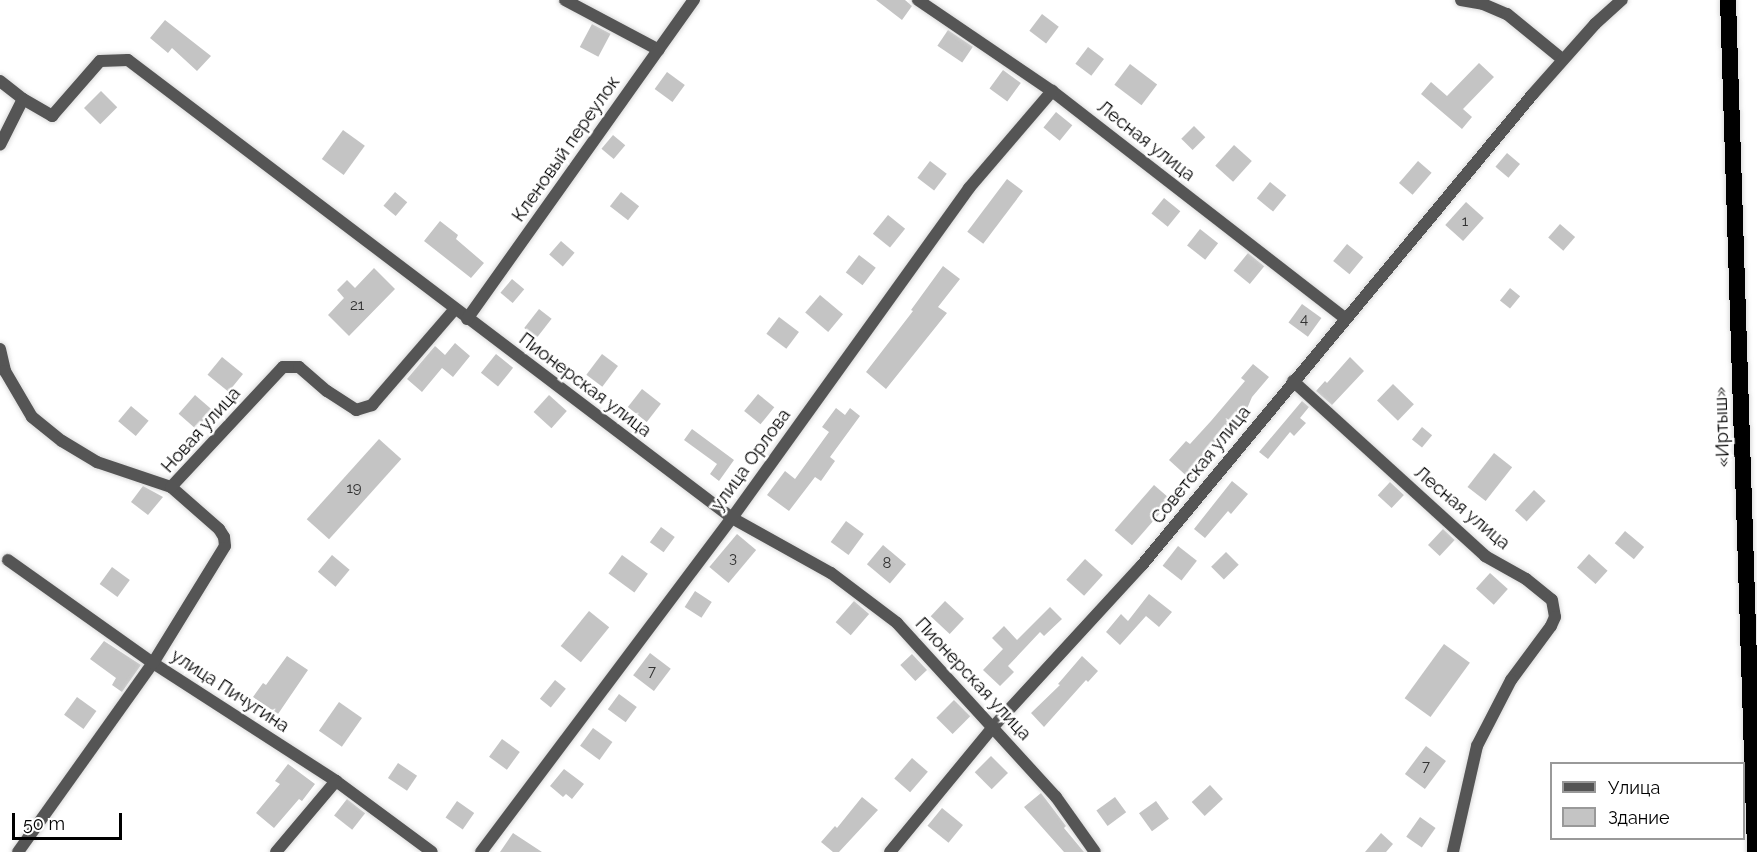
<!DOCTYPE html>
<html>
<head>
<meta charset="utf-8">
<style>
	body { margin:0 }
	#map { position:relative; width:1757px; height:852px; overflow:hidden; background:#fff; font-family:Raleway,sans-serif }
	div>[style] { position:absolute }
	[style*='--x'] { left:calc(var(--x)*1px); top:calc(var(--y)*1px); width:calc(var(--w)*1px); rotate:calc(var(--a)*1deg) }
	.building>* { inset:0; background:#c4c4c4; transform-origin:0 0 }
	.roads { filter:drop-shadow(0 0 2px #dbdbdb) drop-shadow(0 0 2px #dbdbdb) }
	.minor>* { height:12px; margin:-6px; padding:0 6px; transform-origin:6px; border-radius:6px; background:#555 }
	.trunk>* { height:16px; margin:-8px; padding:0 8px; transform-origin:8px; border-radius:8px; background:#000 }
	span { translate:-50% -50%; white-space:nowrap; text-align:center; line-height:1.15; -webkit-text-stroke:5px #fff; paint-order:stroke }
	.number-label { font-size:15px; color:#313131 }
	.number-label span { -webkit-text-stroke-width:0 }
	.street-label { font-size:18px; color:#000 }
	.legend { position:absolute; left:1550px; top:762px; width:195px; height:78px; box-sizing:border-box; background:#fff; border:2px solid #999; margin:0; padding:8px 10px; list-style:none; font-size:18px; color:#000 }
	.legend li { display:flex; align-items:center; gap:12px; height:30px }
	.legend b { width:30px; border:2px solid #999 }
	.scale { position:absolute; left:12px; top:813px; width:110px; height:27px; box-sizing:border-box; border:3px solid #000; border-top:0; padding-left:8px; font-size:18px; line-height:21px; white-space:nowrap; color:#000; -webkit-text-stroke:4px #fff; paint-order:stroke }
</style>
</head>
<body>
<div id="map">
	<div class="building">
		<div style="clip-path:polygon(876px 0,905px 0,912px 6px,902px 20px)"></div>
		<div style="left:1042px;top:14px;width:21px;height:21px;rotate:37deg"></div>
		<div style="clip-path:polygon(165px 20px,211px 56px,197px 71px,172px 48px,168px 53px,150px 38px)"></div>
		<div style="left:592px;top:24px;width:21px;height:26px;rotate:28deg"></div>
		<div style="left:948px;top:30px;width:30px;height:19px;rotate:34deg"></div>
		<div style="left:1088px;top:47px;width:20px;height:21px;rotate:37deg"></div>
		<div style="clip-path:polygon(1479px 63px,1494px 77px,1463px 109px,1472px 117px,1462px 129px,1421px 94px,1431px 82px,1447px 96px)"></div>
		<div style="left:1130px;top:64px;width:34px;height:26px;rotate:37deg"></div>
		<div style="left:1003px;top:70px;width:22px;height:23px;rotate:36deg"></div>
		<div style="left:667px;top:72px;width:22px;height:21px;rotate:36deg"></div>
		<div style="left:101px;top:91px;width:23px;height:24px;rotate:45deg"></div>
		<div style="left:1056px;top:112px;width:21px;height:20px;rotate:39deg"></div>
		<div style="left:1194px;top:126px;width:16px;height:18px;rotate:45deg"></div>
		<div style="left:343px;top:130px;width:27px;height:36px;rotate:36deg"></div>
		<div style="left:613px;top:135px;width:16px;height:18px;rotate:40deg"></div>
		<div style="left:1234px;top:145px;width:24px;height:28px;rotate:42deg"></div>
		<div style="left:1507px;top:153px;width:17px;height:18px;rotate:40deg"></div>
		<div style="left:930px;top:161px;width:21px;height:21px;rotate:37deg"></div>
		<div style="left:1418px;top:161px;width:18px;height:29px;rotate:41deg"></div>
		<div style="left:1007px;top:179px;width:20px;height:66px;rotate:37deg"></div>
		<div style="left:1270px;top:182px;width:21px;height:21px;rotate:39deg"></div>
		<div style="left:395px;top:192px;width:16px;height:18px;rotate:40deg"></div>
		<div style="left:621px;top:192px;width:23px;height:18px;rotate:38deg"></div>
		<div style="left:1164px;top:198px;width:21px;height:20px;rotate:39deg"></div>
		<div style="left:1466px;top:202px;width:24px;height:31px;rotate:42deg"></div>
		<div style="left:888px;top:215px;width:22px;height:24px;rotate:39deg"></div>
		<div style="clip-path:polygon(440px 221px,458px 235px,456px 239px,484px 263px,471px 278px,424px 241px)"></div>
		<div style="left:1560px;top:224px;width:20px;height:18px;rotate:41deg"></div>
		<div style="left:1200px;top:229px;width:23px;height:21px;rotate:38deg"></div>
		<div style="left:561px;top:241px;width:18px;height:18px;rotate:41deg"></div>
		<div style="left:1347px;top:244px;width:21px;height:22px;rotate:39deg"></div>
		<div style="left:1248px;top:253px;width:21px;height:23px;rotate:39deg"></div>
		<div style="left:859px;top:255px;width:21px;height:22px;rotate:37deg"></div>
		<div style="clip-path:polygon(943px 266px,960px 279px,938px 307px,947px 313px,886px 389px,866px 372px,913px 311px,911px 310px)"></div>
		<div style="clip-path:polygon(374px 268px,395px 289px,349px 336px,328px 315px,344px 298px,337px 290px,347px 280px,355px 288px)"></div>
		<div style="left:512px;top:279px;width:16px;height:18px;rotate:40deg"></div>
		<div style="left:1510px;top:288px;width:13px;height:16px;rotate:39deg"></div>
		<div style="left:820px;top:295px;width:30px;height:23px;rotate:40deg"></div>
		<div style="left:1302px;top:304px;width:24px;height:23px;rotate:36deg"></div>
		<div style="left:539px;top:309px;width:16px;height:24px;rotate:38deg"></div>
		<div style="left:779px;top:317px;width:25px;height:21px;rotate:37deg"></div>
		<div style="clip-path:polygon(455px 343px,470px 356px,453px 377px,442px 368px,422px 392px,407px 379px,435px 346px,445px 355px)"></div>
		<div style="left:496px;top:354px;width:22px;height:24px;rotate:39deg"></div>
		<div style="left:602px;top:354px;width:20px;height:26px;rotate:37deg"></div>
		<div style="left:222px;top:357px;width:27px;height:23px;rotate:39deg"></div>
		<div style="clip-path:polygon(1350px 357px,1364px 371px,1332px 405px,1316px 391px,1325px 381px,1327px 383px)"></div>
		<div style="clip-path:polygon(1253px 364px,1269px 377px,1252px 397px,1246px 411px,1231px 423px,1203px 456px,1208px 461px,1191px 480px,1169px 460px,1186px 441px,1190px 444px,1211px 421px,1245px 381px,1241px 378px)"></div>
		<div style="left:1393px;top:384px;width:29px;height:23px;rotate:44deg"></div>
		<div style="left:642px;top:389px;width:24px;height:23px;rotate:38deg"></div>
		<div style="left:758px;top:394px;width:21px;height:22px;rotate:39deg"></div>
		<div style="left:195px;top:395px;width:23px;height:25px;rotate:41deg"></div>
		<div style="left:549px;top:395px;width:24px;height:23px;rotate:42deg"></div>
		<div style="clip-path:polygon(1302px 401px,1309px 407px,1300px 418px,1306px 423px,1294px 436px,1290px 432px,1268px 459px,1259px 452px)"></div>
		<div style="left:131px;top:406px;width:23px;height:20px;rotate:40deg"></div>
		<div style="clip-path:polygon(836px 408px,845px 415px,850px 408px,860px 416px,830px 457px,835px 461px,821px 481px,815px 477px,789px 511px,767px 495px,785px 471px,795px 479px,829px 432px,822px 427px)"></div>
		<div style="left:1422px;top:427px;width:13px;height:16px;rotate:39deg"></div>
		<div style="clip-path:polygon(692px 429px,734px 460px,719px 481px,710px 474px,717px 464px,684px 440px)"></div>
		<div style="left:379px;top:439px;width:30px;height:108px;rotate:42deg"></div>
		<div style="left:1494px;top:453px;width:23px;height:43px;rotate:38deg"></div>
		<div style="clip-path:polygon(1232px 481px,1248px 494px,1231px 514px,1228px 511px,1205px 538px,1194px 529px)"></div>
		<div style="left:1390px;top:482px;width:19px;height:18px;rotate:43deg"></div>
		<div style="left:1154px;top:485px;width:23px;height:60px;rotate:41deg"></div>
		<div style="clip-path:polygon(143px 486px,163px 497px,148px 515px,131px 502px)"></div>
		<div style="left:1534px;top:490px;width:16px;height:28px;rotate:43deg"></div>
		<div style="left:846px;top:521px;width:22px;height:26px;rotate:36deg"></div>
		<div style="left:661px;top:527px;width:17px;height:19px;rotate:36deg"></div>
		<div style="left:1443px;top:529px;width:16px;height:22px;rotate:43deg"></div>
		<div style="left:1625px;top:531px;width:25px;height:16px;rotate:40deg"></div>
		<div style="left:737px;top:534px;width:25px;height:43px;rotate:40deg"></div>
		<div style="left:883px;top:545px;width:30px;height:25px;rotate:40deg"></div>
		<div style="left:1178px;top:546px;width:24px;height:25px;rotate:38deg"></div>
		<div style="left:1226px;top:552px;width:18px;height:21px;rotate:45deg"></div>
		<div style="left:1589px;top:554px;width:25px;height:18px;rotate:42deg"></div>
		<div style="left:332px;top:555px;width:23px;height:22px;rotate:40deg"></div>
		<div style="left:622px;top:555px;width:32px;height:23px;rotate:36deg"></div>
		<div style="left:1085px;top:559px;width:24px;height:28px;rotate:42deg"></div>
		<div style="left:112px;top:567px;width:22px;height:21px;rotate:36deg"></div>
		<div style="left:1490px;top:573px;width:24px;height:21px;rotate:42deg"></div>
		<div style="left:695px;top:591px;width:20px;height:19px;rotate:33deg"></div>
		<div style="clip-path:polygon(1149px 594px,1172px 612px,1159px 627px,1146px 616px,1120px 645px,1106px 632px,1121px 614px,1128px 621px)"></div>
		<div style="left:854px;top:601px;width:20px;height:28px;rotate:41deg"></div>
		<div style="left:945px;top:601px;width:26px;height:21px;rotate:43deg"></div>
		<div style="clip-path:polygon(1050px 607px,1062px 619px,1044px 636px,1040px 632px,1008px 666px,1014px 672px,1000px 686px,983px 670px,1003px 649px,992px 638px,1004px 626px,1017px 640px)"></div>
		<div style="left:589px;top:611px;width:26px;height:45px;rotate:39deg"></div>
		<div style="clip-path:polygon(104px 641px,141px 665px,122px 692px,112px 685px,116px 678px,90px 659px)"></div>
		<div style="left:1444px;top:644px;width:32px;height:67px;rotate:36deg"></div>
		<div style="left:650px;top:653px;width:26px;height:28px;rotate:37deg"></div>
		<div style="left:912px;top:654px;width:22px;height:16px;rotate:47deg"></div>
		<div style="clip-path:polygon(287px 656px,308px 670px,278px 714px,253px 697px,263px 683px,266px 685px)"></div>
		<div style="clip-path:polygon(1082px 656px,1098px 671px,1088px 682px,1086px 680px,1044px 727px,1031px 713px,1060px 685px,1058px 684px)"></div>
		<div style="left:555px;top:680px;width:14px;height:24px;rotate:39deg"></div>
		<div style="left:619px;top:694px;width:22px;height:19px;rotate:36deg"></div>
		<div style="left:77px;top:697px;width:24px;height:22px;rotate:36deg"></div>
		<div style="left:954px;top:700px;width:23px;height:25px;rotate:45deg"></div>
		<div style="left:339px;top:702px;width:28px;height:35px;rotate:35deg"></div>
		<div style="left:593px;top:728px;width:24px;height:22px;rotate:36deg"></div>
		<div style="left:502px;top:739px;width:22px;height:22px;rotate:36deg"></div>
		<div style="left:1426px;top:746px;width:25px;height:35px;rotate:37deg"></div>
		<div style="left:991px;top:756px;width:24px;height:23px;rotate:45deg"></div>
		<div style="left:912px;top:758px;width:21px;height:27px;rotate:41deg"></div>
		<div style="left:398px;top:763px;width:23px;height:18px;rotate:34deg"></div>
		<div style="clip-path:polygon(288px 764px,315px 784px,302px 801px,299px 799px,274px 828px,256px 813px,280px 784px,275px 781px)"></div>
		<div style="clip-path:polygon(564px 769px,584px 784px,572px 799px,566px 794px,563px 797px,550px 786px)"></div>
		<div style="left:1210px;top:785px;width:19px;height:25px;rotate:47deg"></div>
		<div style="clip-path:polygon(1041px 793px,1066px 826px,1064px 828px,1084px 852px,1064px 852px,1024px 807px)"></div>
		<div style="clip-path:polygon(862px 797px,878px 810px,839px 852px,833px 852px,821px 842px,835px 826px,837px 828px)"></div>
		<div style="left:1115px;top:797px;width:19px;height:23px;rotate:54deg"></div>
		<div style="left:347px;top:799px;width:23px;height:21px;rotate:38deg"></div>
		<div style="left:457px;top:801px;width:21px;height:20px;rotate:35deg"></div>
		<div style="left:1156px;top:801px;width:22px;height:21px;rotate:54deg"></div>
		<div style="left:942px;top:808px;width:27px;height:23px;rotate:39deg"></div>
		<div style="left:1420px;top:817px;width:19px;height:24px;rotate:35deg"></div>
		<div style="clip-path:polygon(513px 833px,542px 852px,500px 852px)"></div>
		<div style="clip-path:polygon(1381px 833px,1393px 844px,1386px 852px,1365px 852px)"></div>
	</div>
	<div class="roads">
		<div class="minor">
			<div style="--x:565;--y:0;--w:106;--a:28"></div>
			<div style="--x:918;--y:0;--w:162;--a:34.2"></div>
			<div style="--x:1052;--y:91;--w:371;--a:37.8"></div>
			<div style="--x:1461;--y:0;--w:22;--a:10"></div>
			<div style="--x:1483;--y:4;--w:26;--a:23"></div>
			<div style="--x:1507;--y:14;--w:71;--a:39.3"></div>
			<div style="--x:0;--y:81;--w:29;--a:38"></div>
			<div style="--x:23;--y:99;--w:51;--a:116.6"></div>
			<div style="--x:23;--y:99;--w:34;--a:30"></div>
			<div style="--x:52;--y:116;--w:73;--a:-48.9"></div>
			<div style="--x:100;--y:61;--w:28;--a:-2"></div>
			<div style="--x:128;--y:60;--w:758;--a:37.17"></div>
			<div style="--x:732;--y:518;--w:113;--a:29.1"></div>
			<div style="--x:831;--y:573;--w:83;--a:37.1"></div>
			<div style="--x:897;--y:623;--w:236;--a:47.6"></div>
			<div style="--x:1056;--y:797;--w:67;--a:54.7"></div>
			<div style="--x:467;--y:319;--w:392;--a:-54.6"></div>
			<div style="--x:0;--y:349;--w:23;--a:77"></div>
			<div style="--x:5;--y:371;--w:53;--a:59.6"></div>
			<div style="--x:32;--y:417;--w:38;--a:39"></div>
			<div style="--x:62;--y:441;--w:41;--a:31"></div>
			<div style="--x:97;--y:462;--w:78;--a:18.7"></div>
			<div style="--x:1293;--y:381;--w:260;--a:42.3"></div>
			<div style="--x:1485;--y:556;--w:47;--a:29.3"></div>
			<div style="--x:1526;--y:579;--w:33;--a:39"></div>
			<div style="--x:1552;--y:600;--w:17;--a:80"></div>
			<div style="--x:1555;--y:617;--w:10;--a:114"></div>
			<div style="--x:1551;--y:626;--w:67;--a:126.5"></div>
			<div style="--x:1511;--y:680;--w:74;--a:117.3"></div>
			<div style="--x:1477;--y:746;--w:109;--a:102.8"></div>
			<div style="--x:8;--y:560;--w:178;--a:35.4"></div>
			<div style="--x:153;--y:663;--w:218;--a:32.8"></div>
			<div style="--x:336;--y:781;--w:119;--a:36.5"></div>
			<div style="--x:18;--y:852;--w:232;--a:-54.5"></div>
			<div style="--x:153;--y:663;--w:137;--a:-58.4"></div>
			<div style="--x:225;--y:546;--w:9;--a:-96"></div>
			<div style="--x:224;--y:537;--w:9;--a:-122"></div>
			<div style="--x:219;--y:529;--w:64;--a:-138.8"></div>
			<div style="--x:171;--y:487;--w:164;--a:-47"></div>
			<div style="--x:283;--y:367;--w:16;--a:0"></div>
			<div style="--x:299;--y:367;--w:37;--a:41"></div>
			<div style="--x:327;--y:391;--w:35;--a:33"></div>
			<div style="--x:356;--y:410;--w:17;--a:-17"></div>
			<div style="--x:372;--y:405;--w:127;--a:-49.2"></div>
			<div style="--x:276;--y:852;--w:93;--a:-49.8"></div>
			<div style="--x:481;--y:852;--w:418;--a:-53.1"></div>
			<div style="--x:732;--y:518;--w:406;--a:-54.3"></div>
			<div style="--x:969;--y:188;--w:128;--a:-49.4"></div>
			<div style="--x:890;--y:852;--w:162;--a:-50.5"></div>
			<div style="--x:993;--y:727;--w:220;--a:-47.4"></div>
			<div style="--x:1142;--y:565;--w:611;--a:-50.31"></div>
			<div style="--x:1532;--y:95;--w:95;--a:-48.4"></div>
			<div style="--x:1595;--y:24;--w:36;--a:-42"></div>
		</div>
		<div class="trunk">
			<div style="--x:1728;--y:0;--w:852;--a:88.18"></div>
		</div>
	</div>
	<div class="number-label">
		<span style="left:1465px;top:222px">1</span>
		<span style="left:357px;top:306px">21</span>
		<span style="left:1304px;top:320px">4</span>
		<span style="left:354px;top:489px">19</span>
		<span style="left:733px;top:559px">3</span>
		<span style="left:887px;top:564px">8</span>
		<span style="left:652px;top:672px">7</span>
		<span style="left:1426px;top:767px">7</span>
	</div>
	<div class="street-label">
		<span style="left:1146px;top:141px;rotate:38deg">Лесная улица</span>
		<span style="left:566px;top:149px;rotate:-55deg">Кленовый переулок</span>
		<span style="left:585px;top:385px;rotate:37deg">Пионерская улица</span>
		<span style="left:1722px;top:427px;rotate:-92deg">«Иртыш»</span>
		<span style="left:201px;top:430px;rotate:-48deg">Новая улица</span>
		<span style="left:751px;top:460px;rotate:-54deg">улица Орлова</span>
		<span style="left:1201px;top:465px;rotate:-51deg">Советская улица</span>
		<span style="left:1462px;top:508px;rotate:40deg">Лесная улица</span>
		<span style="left:973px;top:679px;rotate:47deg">Пионерская улица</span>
		<span style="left:230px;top:691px;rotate:33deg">улица Пичугина</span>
	</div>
	<ul class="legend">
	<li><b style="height:8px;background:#555"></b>Улица</li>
	<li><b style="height:16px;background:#c4c4c4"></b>Здание</li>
	</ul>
	<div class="scale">50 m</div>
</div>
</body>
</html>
